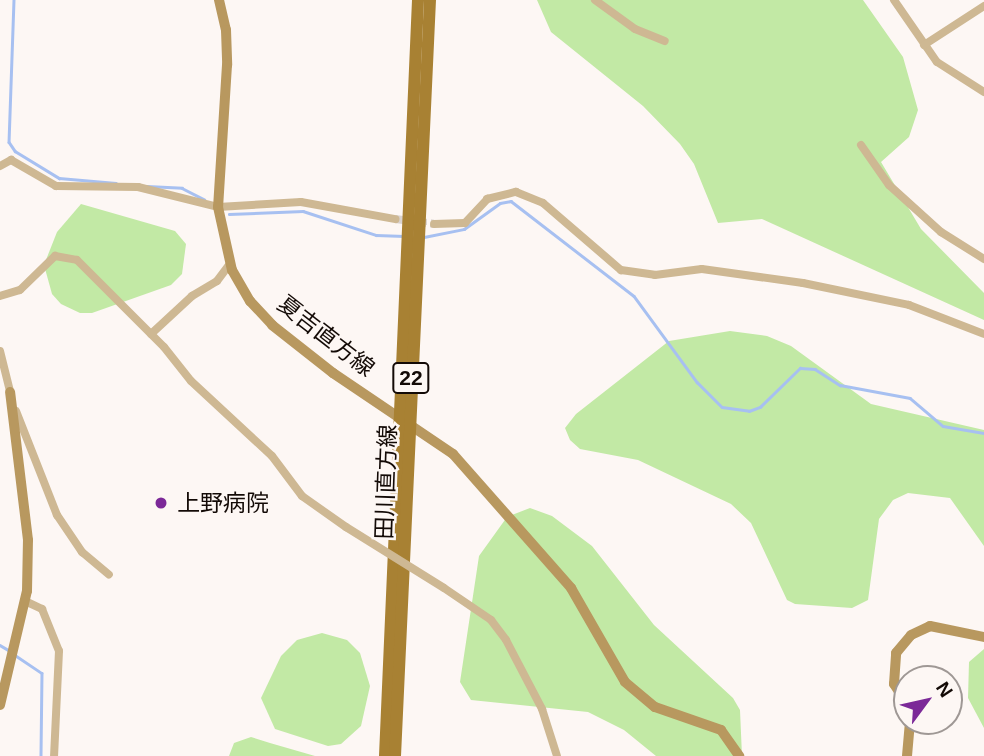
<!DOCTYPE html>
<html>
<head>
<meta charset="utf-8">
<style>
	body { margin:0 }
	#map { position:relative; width:984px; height:756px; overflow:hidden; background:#fdf7f4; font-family:Arial,"Noto Sans JP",sans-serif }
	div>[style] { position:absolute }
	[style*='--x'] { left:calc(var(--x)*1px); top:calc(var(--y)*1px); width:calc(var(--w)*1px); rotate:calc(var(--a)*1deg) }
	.green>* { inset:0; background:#c2e9a5 }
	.stream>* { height:2.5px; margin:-1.25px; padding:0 1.25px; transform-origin:1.25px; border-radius:1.25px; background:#a7c0f1 }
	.street-tunnel>* { height:8px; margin-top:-4px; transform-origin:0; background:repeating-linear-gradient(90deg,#dad3d0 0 8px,transparent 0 12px) }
	.street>* { height:8px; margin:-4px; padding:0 4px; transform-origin:4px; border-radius:4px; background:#ceb893 }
	.secondary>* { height:10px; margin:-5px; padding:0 5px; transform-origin:5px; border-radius:5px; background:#b8985f }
	.primary>* { height:12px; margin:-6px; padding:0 6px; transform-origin:6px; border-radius:6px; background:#a88133 }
	.street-bridge>* { height:8px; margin:-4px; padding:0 4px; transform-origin:4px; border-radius:4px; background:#ceb893 }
	.dots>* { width:19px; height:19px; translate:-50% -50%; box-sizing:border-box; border:4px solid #fdf7f4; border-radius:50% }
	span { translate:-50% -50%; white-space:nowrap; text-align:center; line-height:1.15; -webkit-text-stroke:5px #fdf7f4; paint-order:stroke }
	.shield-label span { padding:2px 5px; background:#fdf7f4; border:2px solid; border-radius:5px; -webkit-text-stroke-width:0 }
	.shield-label { font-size:21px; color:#130a06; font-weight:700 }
	.street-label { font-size:23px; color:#130a06 }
	.poi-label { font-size:23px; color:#130a06 }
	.left { translate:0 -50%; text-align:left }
	.north { position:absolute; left:893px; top:665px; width:70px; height:70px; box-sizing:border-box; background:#fdf7f4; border:2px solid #9f9895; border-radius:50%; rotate:57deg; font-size:19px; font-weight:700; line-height:28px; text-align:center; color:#130a06 }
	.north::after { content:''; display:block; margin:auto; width:24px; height:32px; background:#7c2998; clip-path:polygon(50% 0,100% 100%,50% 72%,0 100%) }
</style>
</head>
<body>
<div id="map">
	<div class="green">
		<div style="clip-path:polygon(537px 0,863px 0,903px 57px,918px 110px,909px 137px,881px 162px,921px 229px,984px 293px,984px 320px,762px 219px,718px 223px,694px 164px,680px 144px,643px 106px,551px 32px)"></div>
		<div style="clip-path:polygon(81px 204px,175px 231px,186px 244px,182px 274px,171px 285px,92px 313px,80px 313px,61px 304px,52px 294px,44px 265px,57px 232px)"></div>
		<div style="clip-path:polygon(730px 331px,767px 336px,791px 346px,871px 404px,984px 430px,984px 546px,950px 498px,908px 493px,893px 500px,879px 519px,868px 600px,852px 608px,795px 604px,787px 600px,751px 523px,731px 504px,638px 460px,580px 449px,570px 440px,565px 428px,576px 414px,669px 341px)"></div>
		<div style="clip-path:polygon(530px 508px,552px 516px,592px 546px,654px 625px,733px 698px,740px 710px,742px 756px,656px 756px,624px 730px,588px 712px,471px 700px,460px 682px,479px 556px,507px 517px)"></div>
		<div style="clip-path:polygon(322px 633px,347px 640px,360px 653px,370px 686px,361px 726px,341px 744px,328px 746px,275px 729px,261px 698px,281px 656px,297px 640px)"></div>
		<div style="clip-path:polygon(984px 649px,984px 728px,968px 698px,969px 662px)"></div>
		<div style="clip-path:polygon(251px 737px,270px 743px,315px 756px,229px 756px,234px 743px)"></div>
	</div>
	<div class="stream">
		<div style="--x:14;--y:0;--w:142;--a:92"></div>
		<div style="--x:9;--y:142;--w:11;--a:56"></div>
		<div style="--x:15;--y:151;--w:52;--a:31.5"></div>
		<div style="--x:59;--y:178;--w:57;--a:5"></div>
		<div style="--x:147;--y:186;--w:35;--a:3"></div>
		<div style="--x:182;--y:188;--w:25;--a:27"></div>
		<div style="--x:229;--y:214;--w:74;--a:-2.3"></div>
		<div style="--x:303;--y:211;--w:77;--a:18.2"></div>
		<div style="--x:376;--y:235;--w:28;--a:2"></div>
		<div style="--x:424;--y:237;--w:41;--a:-11.3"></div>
		<div style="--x:464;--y:229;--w:44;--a:-35.8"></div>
		<div style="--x:500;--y:203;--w:11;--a:-10"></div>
		<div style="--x:511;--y:201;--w:155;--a:37.7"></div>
		<div style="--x:634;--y:296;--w:107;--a:53.8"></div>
		<div style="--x:697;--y:382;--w:35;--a:45"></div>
		<div style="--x:722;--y:407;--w:27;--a:8"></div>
		<div style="--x:749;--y:411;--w:12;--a:-20"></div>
		<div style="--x:760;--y:407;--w:56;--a:-44.3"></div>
		<div style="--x:800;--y:368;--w:15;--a:4"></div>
		<div style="--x:815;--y:369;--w:30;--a:33"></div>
		<div style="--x:840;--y:385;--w:71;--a:10.5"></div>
		<div style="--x:910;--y:398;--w:43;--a:40.3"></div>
		<div style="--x:943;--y:426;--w:42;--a:9.7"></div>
		<div style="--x:0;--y:645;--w:12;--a:31"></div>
		<div style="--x:15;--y:655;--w:32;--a:34"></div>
		<div style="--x:42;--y:673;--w:83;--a:90.7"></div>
	</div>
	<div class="street-tunnel">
		<div style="--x:395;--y:219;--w:39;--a:7"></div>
	</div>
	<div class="street">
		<div style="--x:595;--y:0;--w:49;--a:35.9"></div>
		<div style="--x:635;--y:29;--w:32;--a:22"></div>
		<div style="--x:894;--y:0;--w:75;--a:55.3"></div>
		<div style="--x:937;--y:62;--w:56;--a:32.6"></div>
		<div style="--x:924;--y:45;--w:72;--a:-33"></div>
		<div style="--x:861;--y:145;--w:49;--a:55"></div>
		<div style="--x:889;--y:185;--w:70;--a:42.1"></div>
		<div style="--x:941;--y:232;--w:51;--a:32.1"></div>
		<div style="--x:0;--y:166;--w:13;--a:-29"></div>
		<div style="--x:11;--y:160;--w:52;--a:30"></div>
		<div style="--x:56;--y:186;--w:82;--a:0.7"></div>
		<div style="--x:138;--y:187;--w:82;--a:14"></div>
		<div style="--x:218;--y:207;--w:83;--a:-3.4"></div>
		<div style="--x:301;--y:202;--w:96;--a:10.3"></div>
		<div style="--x:434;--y:224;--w:31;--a:-2"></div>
		<div style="--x:465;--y:223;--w:33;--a:-47"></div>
		<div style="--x:487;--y:199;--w:30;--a:-14"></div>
		<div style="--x:516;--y:192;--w:29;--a:22"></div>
		<div style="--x:543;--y:203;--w:103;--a:40.7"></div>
		<div style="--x:621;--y:270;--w:34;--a:8"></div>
		<div style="--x:655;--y:275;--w:47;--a:-7.3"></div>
		<div style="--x:702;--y:269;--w:102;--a:7.9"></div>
		<div style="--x:803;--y:283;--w:108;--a:11.7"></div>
		<div style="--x:909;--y:305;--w:80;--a:21.1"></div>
		<div style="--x:0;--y:296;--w:21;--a:-17"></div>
		<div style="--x:20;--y:290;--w:49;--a:-44.2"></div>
		<div style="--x:55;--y:256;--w:22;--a:10"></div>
		<div style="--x:77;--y:260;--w:123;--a:45"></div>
		<div style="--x:164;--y:347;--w:43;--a:51.5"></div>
		<div style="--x:191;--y:381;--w:110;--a:42.8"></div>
		<div style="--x:272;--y:456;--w:50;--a:53.1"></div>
		<div style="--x:302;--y:496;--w:54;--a:35.2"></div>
		<div style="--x:151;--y:334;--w:56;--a:-42.8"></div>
		<div style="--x:192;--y:296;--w:29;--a:-31"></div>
		<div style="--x:217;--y:281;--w:21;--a:-53"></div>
		<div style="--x:0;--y:351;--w:45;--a:76"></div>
		<div style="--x:16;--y:411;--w:112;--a:68.5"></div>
		<div style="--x:57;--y:515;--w:45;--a:56"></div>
		<div style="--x:82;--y:552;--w:35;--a:40"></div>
		<div style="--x:444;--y:588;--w:57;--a:34.2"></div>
		<div style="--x:491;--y:620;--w:25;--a:53"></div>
		<div style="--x:506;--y:640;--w:78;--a:62.4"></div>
		<div style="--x:542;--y:709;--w:49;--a:72.3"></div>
		<div style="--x:25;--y:601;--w:19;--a:25"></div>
		<div style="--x:42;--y:609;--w:45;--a:68"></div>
		<div style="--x:59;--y:651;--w:105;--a:92.7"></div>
	</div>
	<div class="secondary">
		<div style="--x:219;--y:0;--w:31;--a:77"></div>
		<div style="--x:226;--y:30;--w:35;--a:88"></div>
		<div style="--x:227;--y:65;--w:142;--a:93.6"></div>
		<div style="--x:218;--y:207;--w:65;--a:77.5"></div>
		<div style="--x:232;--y:270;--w:36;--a:60"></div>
		<div style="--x:250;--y:301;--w:33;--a:47"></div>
		<div style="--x:272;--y:325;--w:78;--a:38.2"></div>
		<div style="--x:333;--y:373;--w:145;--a:34"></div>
		<div style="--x:453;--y:454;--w:179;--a:48.6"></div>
		<div style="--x:571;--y:588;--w:108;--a:60.1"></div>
		<div style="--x:625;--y:682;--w:39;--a:40"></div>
		<div style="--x:655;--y:707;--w:70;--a:19.2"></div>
		<div style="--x:721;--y:730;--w:32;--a:55"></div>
		<div style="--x:907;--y:704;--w:24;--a:-123"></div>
		<div style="--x:894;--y:684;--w:31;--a:-86"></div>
		<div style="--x:896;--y:653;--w:23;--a:-50"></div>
		<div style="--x:911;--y:635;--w:21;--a:-25"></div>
		<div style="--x:930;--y:626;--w:55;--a:11.5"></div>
		<div style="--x:0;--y:705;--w:117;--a:-76.7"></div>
		<div style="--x:27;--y:591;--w:51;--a:-88.9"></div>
		<div style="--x:28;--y:540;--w:149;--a:-96.9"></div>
		<div style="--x:907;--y:756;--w:35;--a:-85"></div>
	</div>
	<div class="primary">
		<div style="--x:385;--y:756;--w:757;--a:-87.5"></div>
		<div style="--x:395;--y:756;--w:757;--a:-87.35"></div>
	</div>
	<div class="street-bridge">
		<div style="--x:346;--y:527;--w:115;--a:31.9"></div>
	</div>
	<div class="dots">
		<div style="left:161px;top:503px;background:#7c2998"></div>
	</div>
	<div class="shield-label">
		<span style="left:411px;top:378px">22</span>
	</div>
	<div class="street-label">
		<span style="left:326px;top:336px;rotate:38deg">夏吉直方線</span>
		<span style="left:386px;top:482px;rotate:-88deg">田川直方線</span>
	</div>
	<div class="poi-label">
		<span class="left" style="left:177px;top:503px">上野病院</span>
	</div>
	<div class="north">N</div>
</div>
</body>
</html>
